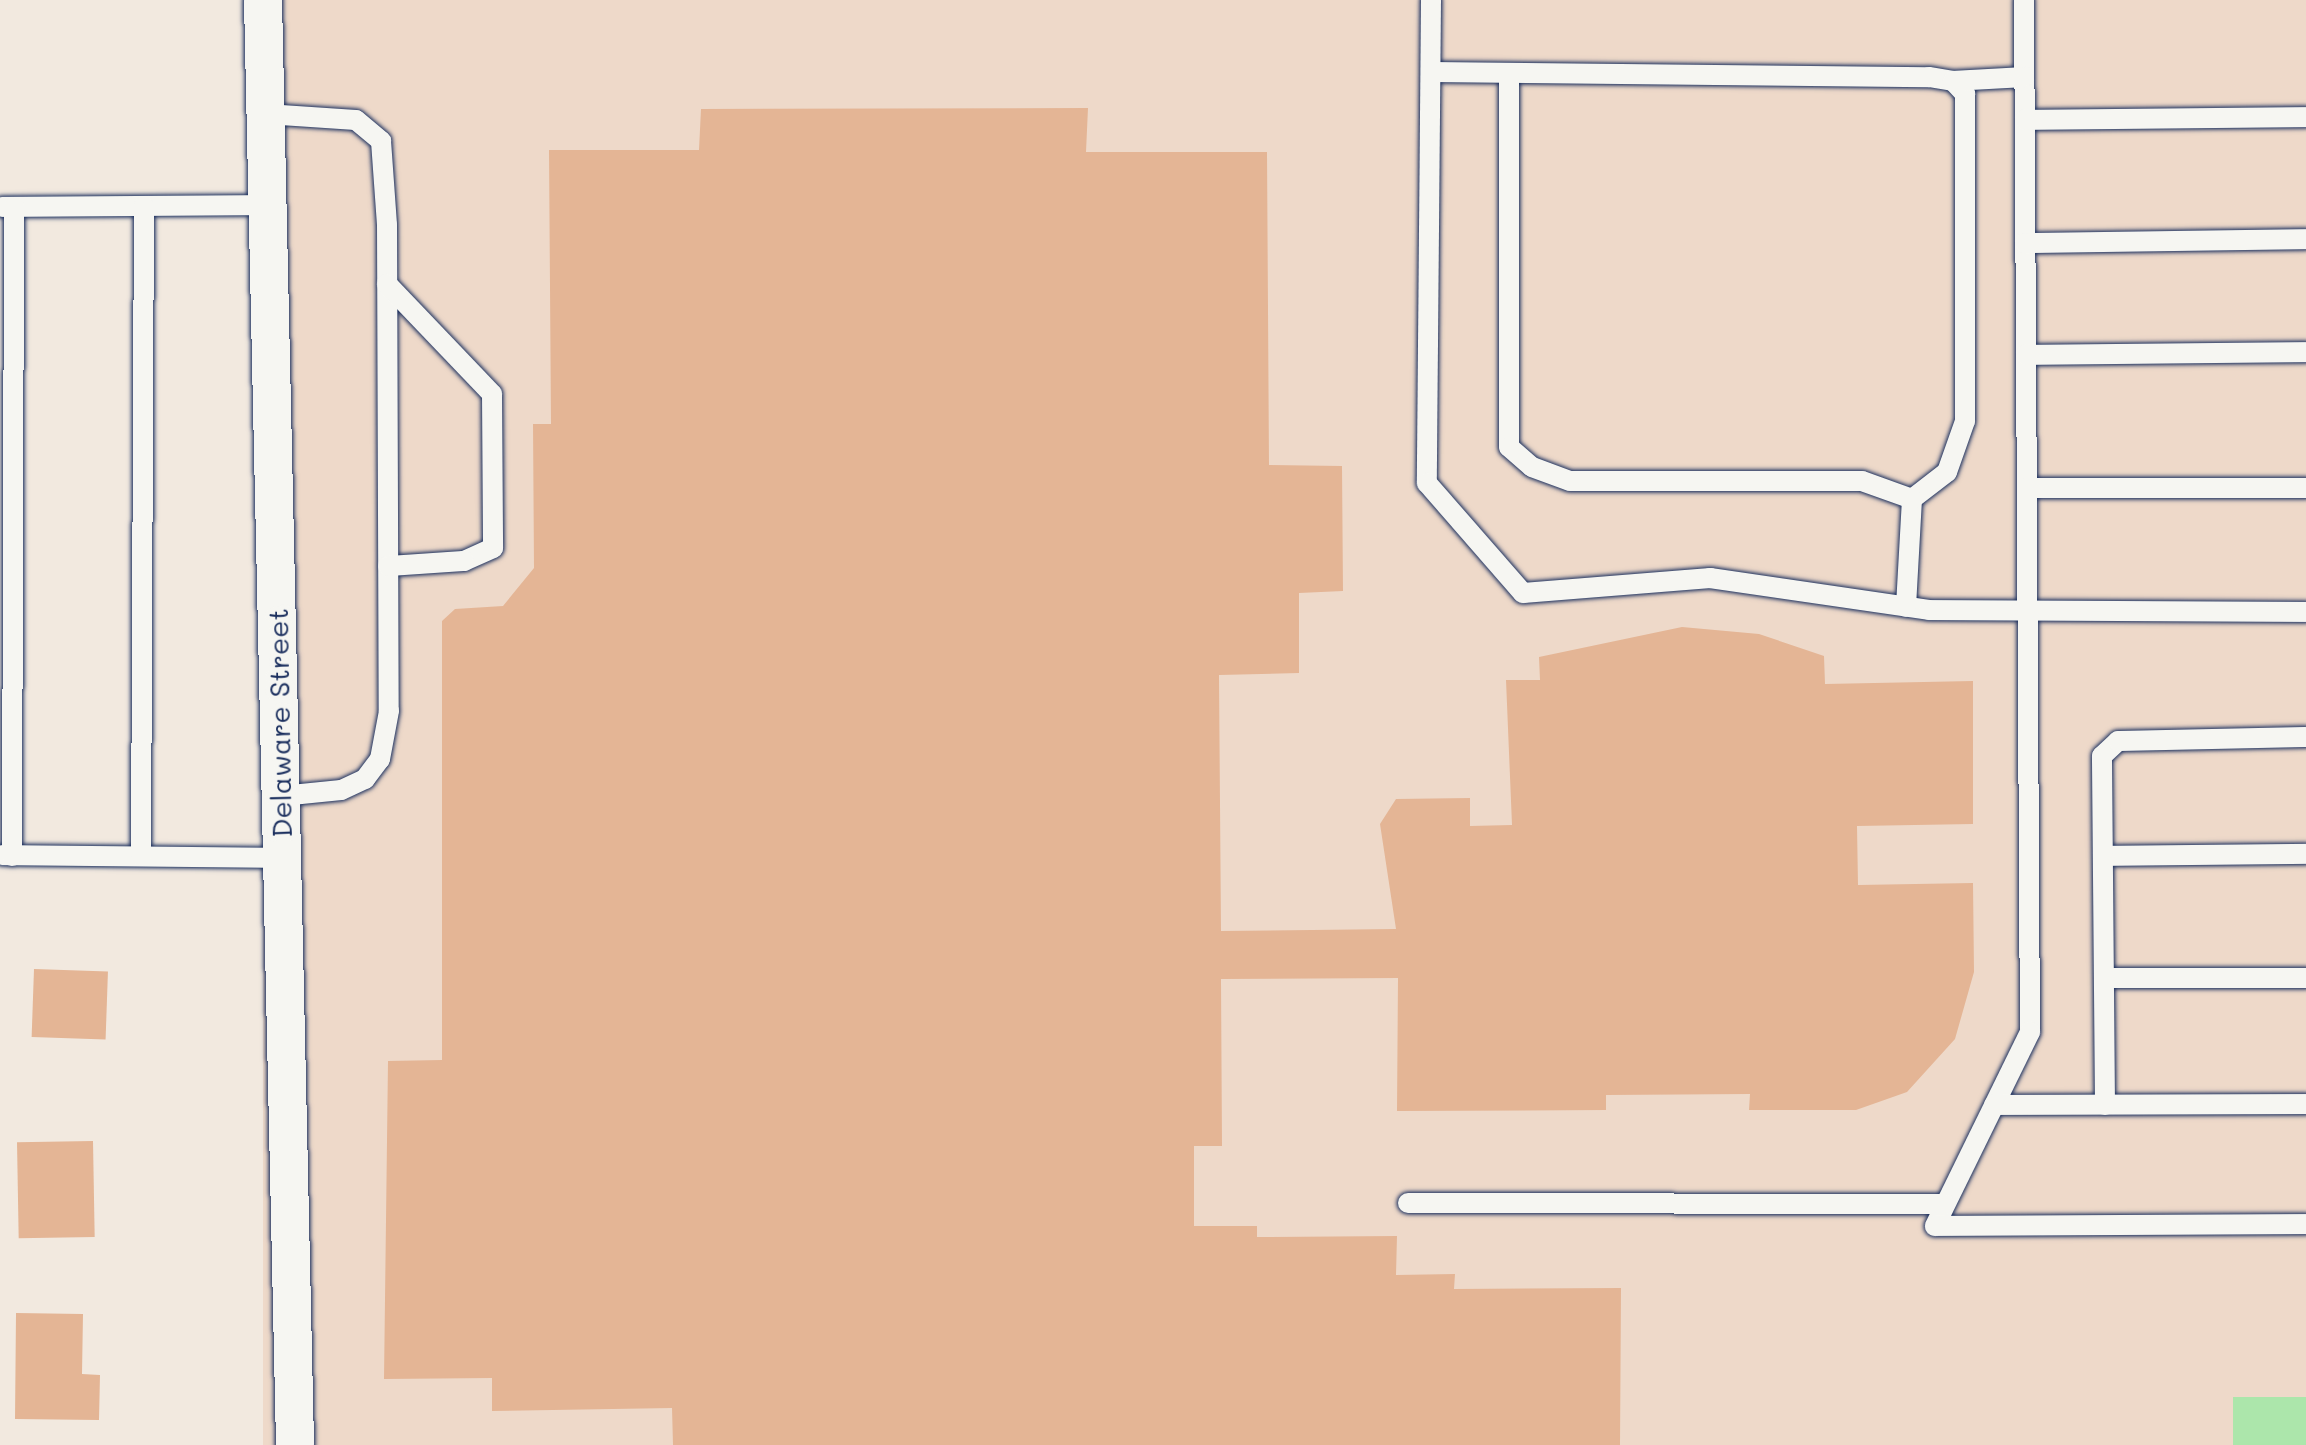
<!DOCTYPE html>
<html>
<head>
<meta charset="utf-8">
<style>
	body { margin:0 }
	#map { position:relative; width:2306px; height:1445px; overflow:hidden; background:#f2e9df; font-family:Mali,sans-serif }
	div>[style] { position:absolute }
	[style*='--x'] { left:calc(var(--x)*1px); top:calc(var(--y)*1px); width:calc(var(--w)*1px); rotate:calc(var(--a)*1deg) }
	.built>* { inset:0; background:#eed9c9; transform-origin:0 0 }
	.green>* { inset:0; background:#ace6ab; transform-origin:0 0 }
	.building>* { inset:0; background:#e4b595; transform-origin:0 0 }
	.roads { filter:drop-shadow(0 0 2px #1b2f5e) drop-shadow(0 0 2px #1b2f5e) }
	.lane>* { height:20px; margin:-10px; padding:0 10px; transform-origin:10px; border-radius:10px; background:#f6f6f2 }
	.street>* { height:38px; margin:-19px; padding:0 19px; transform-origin:19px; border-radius:19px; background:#f6f6f2 }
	span { translate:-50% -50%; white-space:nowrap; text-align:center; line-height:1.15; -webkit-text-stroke:10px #f6f6f2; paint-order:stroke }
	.street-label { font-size:28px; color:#1b2f5e }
</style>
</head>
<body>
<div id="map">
	<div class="built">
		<div style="left:263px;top:0;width:2043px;height:1445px"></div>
	</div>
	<div class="green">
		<div style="left:2233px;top:1397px;width:73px;height:48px"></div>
	</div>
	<div class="building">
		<div style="clip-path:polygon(1088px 108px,1086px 152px,1267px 152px,1269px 465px,1342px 466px,1343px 591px,1299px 593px,1299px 673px,1219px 675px,1221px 931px,1396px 929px,1380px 824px,1396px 799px,1470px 798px,1470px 826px,1512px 825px,1506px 680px,1540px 680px,1539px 657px,1682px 627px,1759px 634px,1824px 656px,1825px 684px,1973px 681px,1973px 824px,1857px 826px,1858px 885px,1973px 883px,1974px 972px,1955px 1039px,1907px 1092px,1856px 1110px,1749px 1110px,1750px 1094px,1606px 1095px,1606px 1110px,1397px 1111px,1398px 978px,1221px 979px,1222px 1146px,1194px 1146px,1194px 1226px,1257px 1226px,1257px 1237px,1397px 1236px,1396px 1275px,1455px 1274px,1454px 1289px,1621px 1288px,1620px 1445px,673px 1445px,672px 1408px,492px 1411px,492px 1378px,384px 1379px,388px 1061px,442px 1060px,442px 621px,455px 609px,503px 606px,534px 568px,533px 424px,551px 424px,549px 150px,699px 150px,701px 109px)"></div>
		<div style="left:34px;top:969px;width:74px;height:68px;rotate:2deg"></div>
		<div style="left:93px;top:1141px;width:96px;height:76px;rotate:89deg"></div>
		<div style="clip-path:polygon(16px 1313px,83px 1314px,82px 1374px,100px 1375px,99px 1420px,15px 1419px)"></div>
	</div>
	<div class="roads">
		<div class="lane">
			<div style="--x:1431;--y:0;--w:483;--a:90.5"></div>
			<div style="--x:1427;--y:483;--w:146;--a:48.9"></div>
			<div style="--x:1523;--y:593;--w:188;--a:-4.6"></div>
			<div style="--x:1710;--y:578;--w:221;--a:8.3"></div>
			<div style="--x:1929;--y:610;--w:377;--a:0.3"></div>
			<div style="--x:2024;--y:0;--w:1032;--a:89.67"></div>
			<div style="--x:2030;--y:1032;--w:216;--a:116.1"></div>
			<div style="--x:1935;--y:1226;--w:371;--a:-0.3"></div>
			<div style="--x:1431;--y:72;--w:498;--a:0.6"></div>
			<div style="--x:1929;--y:77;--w:24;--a:9"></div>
			<div style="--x:1953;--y:81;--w:18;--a:47"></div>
			<div style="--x:1965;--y:94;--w:327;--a:90"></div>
			<div style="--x:1965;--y:421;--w:54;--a:109.4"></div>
			<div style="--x:1947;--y:472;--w:44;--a:142.4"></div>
			<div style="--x:1912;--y:499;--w:108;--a:93.2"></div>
			<div style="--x:1509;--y:73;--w:374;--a:90"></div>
			<div style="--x:1509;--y:447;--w:30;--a:41"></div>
			<div style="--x:1532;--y:467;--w:40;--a:20.2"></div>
			<div style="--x:1570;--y:481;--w:292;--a:0"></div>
			<div style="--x:1862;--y:481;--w:53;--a:19.8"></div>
			<div style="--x:1953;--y:81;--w:71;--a:-3.2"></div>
			<div style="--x:266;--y:114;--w:90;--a:3.8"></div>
			<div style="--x:356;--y:120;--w:33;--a:40"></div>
			<div style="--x:381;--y:141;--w:84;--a:85.9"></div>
			<div style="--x:387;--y:225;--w:486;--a:89.8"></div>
			<div style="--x:389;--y:711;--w:49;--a:100.6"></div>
			<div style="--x:380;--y:759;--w:25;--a:127"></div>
			<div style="--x:365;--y:779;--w:26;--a:155"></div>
			<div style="--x:341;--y:790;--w:60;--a:174.3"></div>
			<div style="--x:2025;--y:120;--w:281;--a:-0.6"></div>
			<div style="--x:2;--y:207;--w:266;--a:-0.4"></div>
			<div style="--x:2025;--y:243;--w:281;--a:-0.8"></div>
			<div style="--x:387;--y:284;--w:152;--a:46.3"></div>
			<div style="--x:492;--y:394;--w:154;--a:89.6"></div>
			<div style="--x:493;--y:548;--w:32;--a:156"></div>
			<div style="--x:464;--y:561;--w:76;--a:176.2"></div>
			<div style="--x:2026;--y:355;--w:280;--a:-0.6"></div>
			<div style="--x:2027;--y:488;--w:279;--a:0"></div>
			<div style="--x:2;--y:855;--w:280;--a:0.6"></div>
			<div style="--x:12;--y:856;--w:649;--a:-89.82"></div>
			<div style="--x:141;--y:856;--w:650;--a:-89.74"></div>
			<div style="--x:2103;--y:856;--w:203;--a:-0.6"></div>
			<div style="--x:2104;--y:978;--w:202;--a:0"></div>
			<div style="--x:1994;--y:1105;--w:312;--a:-0.2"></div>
			<div style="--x:2105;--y:1105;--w:349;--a:-90.5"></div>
			<div style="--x:2102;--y:756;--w:22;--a:-43"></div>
			<div style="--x:2118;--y:741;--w:188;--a:-1.2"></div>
			<div style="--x:1408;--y:1203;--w:537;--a:0.11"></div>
		</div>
		<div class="street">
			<div style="--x:263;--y:0;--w:1445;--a:88.73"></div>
		</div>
	</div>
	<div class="street-label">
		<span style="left:279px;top:723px;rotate:-91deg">Delaware Street</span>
	</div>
</div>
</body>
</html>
